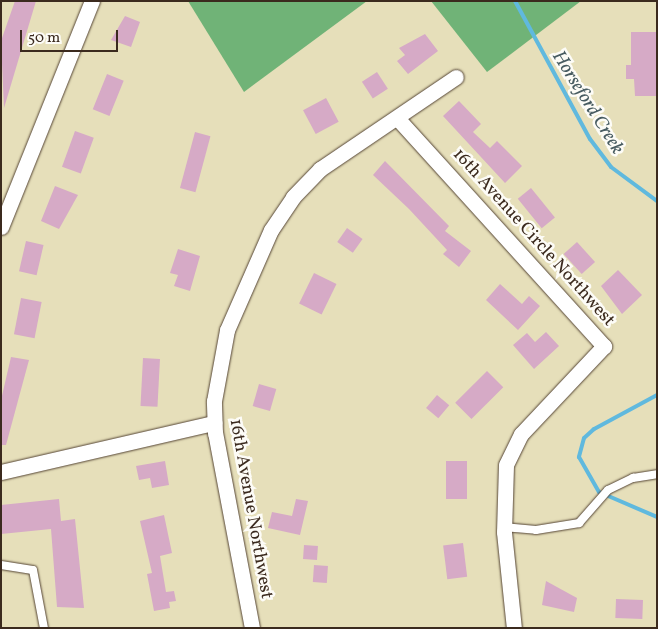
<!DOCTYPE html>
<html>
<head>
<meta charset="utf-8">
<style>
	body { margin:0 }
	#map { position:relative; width:658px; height:629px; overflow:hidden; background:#e6dfba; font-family:Vollkorn,serif }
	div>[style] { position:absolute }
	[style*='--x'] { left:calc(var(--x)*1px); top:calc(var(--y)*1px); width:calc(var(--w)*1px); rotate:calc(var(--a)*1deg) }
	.forest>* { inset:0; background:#70b377 }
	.stream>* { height:4px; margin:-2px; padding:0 2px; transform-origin:2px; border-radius:2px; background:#60b9de }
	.building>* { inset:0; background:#d6aac6; transform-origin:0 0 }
	.roads { filter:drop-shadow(0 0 1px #554535) drop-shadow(0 0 1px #554535) }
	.service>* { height:8px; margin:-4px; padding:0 4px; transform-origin:4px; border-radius:4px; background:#fff }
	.minor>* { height:15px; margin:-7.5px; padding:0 7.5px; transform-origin:7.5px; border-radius:7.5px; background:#fff }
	span { translate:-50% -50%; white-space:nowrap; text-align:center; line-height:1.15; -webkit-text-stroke:5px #fdfcf7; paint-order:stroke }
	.street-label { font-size:18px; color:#3b2a1e }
	.water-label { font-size:19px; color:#485c61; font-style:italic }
	.frame { position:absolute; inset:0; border:2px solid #3b2a1e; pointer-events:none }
	.scale { position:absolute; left:20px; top:30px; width:98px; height:22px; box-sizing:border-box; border:2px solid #3b2a1e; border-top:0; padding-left:6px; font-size:15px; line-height:18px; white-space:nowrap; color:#3b2a1e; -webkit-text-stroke:4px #fdfcf7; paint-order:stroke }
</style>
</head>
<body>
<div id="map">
	<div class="forest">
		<div style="clip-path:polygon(188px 1px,367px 1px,244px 92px)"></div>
		<div style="clip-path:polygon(431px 1px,581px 1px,487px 72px)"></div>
	</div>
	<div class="stream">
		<div style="--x:515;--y:1;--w:157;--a:61.5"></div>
		<div style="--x:590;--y:139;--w:35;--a:53"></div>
		<div style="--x:611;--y:167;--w:57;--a:36.5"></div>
		<div style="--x:657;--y:395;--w:72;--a:151.6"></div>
		<div style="--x:594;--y:429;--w:13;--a:138"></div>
		<div style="--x:584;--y:438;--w:20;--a:105"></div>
		<div style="--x:579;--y:457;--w:40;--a:60.3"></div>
		<div style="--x:599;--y:492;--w:63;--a:23.3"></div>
	</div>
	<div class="building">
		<div style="clip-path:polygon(15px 1px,36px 1px,4px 108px,1px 41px)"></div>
		<div style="clip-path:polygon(125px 16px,140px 22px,131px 47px,111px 40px)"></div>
		<div style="clip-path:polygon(631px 32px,657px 32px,657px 96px,635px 96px,634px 79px,626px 79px,626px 65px,631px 65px)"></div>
		<div style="clip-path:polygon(425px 34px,438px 51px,408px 74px,397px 61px,405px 55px,399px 48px)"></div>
		<div style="left:377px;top:72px;width:20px;height:18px;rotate:57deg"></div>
		<div style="left:107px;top:74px;width:18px;height:38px;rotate:22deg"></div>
		<div style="left:326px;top:98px;width:27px;height:26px;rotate:62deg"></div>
		<div style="clip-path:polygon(459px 101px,481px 124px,473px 132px,490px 148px,497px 141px,522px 166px,505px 183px,443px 116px)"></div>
		<div style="left:75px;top:131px;width:20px;height:38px;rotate:20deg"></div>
		<div style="left:195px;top:132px;width:16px;height:58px;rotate:15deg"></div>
		<div style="clip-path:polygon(385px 161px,449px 226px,445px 231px,471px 251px,459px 267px,443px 254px,447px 250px,409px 209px,373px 175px)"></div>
		<div style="clip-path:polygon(55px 186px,78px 195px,59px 229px,41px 221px)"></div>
		<div style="left:531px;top:188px;width:38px;height:17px;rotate:51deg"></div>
		<div style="left:347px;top:228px;width:19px;height:17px;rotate:35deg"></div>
		<div style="left:26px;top:241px;width:18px;height:31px;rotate:13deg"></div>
		<div style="left:577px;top:242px;width:27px;height:18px;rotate:48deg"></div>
		<div style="clip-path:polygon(178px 249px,200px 256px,190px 291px,174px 286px,178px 275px,170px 273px)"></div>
		<div style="clip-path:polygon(618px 270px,642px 295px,622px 314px,601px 286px)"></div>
		<div style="left:314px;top:273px;width:25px;height:34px;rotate:26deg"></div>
		<div style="clip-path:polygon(500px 284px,522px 304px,529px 296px,540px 306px,518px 330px,486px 300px)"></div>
		<div style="left:21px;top:298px;width:21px;height:37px;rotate:11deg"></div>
		<div style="clip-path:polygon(546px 332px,559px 346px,534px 369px,513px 345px,527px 333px,535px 342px)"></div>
		<div style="clip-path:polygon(11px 357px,29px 360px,6px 445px,1px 445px,1px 400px)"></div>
		<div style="left:143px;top:358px;width:17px;height:48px;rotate:3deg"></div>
		<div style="left:487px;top:371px;width:23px;height:45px;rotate:45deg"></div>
		<div style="left:259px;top:384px;width:18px;height:23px;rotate:16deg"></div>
		<div style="left:437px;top:395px;width:16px;height:17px;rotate:40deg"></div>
		<div style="clip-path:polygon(165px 461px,169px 485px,152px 488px,150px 478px,139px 480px,136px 466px)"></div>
		<div style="left:446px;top:461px;width:21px;height:38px"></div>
		<div style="clip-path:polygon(59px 499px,61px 521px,75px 519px,84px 608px,57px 607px,51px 529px,1px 534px,1px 505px)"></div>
		<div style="clip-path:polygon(296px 499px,308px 501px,300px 535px,268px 528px,272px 512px,292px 516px)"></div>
		<div style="clip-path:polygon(164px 515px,172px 553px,160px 556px,166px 592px,174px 591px,176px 601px,169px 602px,170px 608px,154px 611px,147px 574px,152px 573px,140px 521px)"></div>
		<div style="left:463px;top:543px;width:34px;height:20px;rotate:83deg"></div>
		<div style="left:304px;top:545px;width:14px;height:14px;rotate:4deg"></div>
		<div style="left:314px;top:565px;width:14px;height:17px;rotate:4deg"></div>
		<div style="clip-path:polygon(546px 581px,577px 598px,574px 612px,542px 605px)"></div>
		<div style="left:616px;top:599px;width:27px;height:19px;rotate:2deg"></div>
	</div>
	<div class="roads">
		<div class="service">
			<div style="--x:503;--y:527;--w:33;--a:5"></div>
			<div style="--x:536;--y:530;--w:44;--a:-9.2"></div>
			<div style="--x:579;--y:523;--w:44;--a:-48.7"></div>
			<div style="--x:608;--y:490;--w:28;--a:-26"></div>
			<div style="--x:633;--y:478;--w:24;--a:-9"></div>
			<div style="--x:1;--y:565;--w:32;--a:9"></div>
			<div style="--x:33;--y:570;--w:59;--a:79.3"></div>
		</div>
		<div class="minor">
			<div style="--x:398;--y:119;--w:307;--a:47.8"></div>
			<div style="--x:604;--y:346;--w:121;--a:133.3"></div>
			<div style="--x:521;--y:434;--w:34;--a:116"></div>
			<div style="--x:506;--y:465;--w:67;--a:91.7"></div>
			<div style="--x:504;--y:532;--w:97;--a:84.1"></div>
			<div style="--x:1;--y:227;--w:244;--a:-68.1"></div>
			<div style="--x:1;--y:472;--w:219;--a:-13"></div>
			<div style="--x:252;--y:628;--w:198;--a:-100.7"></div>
			<div style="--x:215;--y:433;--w:32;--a:-92"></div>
			<div style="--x:214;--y:401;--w:72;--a:-79.6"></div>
			<div style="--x:227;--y:330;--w:109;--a:-66.3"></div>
			<div style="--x:271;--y:230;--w:40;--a:-56"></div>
			<div style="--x:293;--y:197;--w:39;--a:-46"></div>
			<div style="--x:320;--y:169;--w:164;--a:-34.1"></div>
		</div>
	</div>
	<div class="street-label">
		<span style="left:533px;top:238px;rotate:48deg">16th Avenue Circle Northwest</span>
		<span style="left:250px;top:509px;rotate:80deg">16th Avenue Northwest</span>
	</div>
	<div class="water-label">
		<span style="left:587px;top:103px;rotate:58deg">Horseford Creek</span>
	</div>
	<div class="frame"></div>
	<div class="scale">50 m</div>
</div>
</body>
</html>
